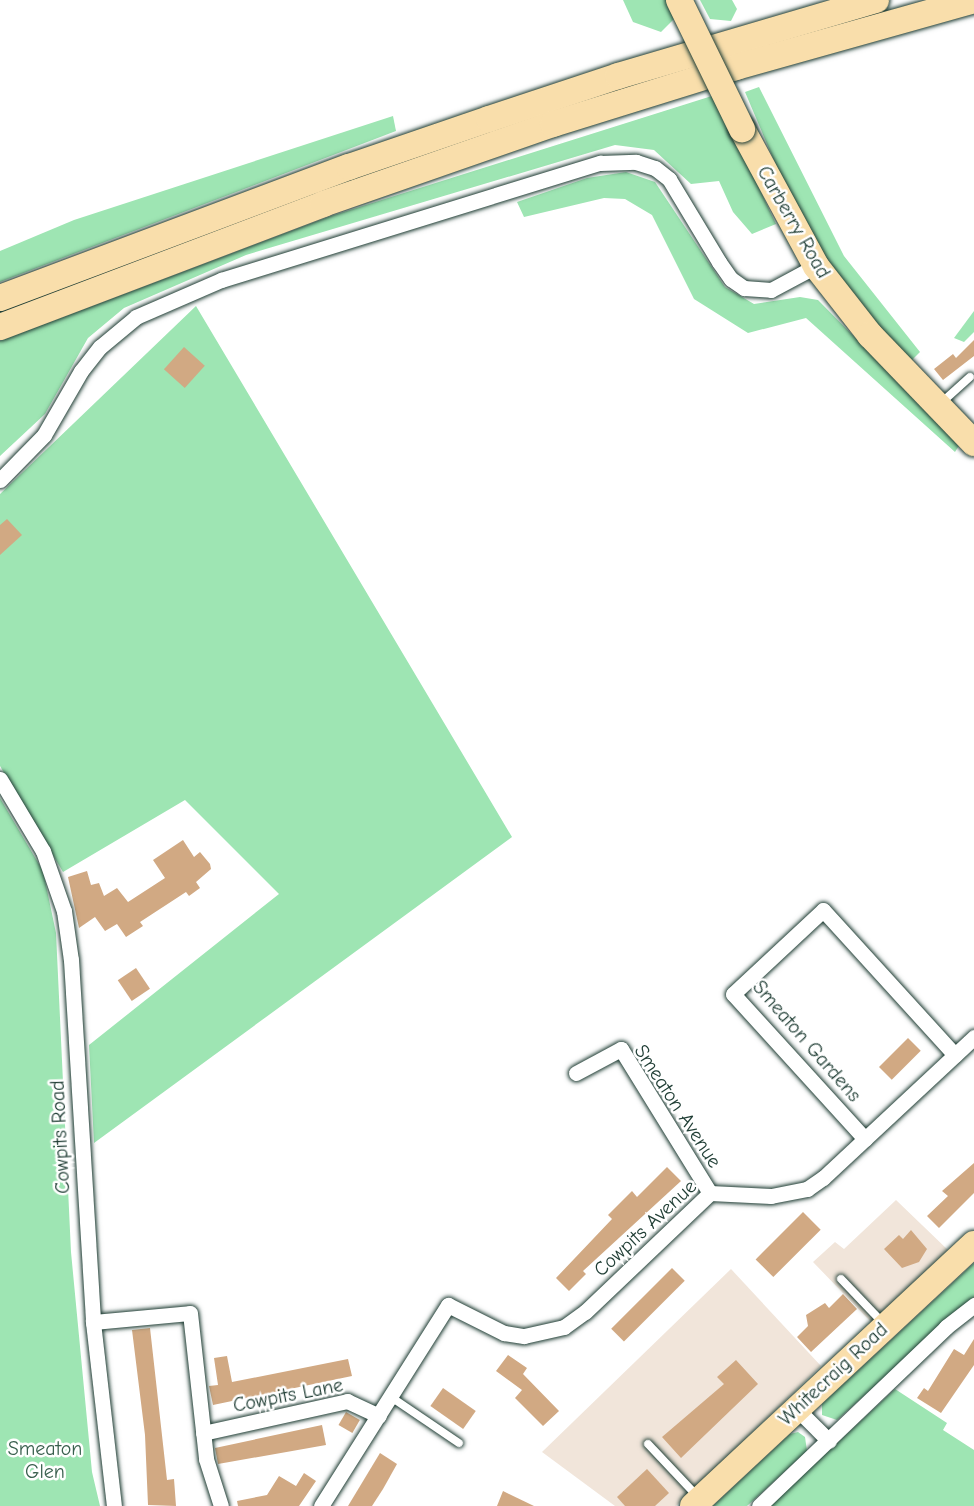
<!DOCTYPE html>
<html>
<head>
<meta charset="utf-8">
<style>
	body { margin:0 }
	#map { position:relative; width:974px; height:1506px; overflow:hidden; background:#fff; font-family:"Comic Neue",sans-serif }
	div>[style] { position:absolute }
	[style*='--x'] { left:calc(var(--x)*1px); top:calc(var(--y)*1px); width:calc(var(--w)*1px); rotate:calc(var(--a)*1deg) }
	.built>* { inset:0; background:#f1e5da }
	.green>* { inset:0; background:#9ee5b3 }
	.building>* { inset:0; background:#d1a983; transform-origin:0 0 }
	.roads { filter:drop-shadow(0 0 2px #1f3d34) drop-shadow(0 0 2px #1f3d34) }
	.service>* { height:8px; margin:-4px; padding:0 4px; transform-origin:4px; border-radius:4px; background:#fff }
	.minor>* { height:15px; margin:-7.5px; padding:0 7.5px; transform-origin:7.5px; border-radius:7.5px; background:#fff }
	.primary>* { height:26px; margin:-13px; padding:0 13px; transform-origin:13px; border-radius:13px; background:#f9deab }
	.trunk>* { height:26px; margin:-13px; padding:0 13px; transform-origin:13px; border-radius:13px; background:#f9deab }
	.bridges { filter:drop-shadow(0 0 2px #1f3d34) drop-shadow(0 0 2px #1f3d34) }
	.primary-bridge>* { height:26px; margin:-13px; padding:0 13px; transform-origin:13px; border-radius:13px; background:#f9deab }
	span { translate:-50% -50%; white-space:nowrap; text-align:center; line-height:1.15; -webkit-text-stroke:5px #fff; paint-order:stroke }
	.street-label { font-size:20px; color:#1f3d34 }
	.park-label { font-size:20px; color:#385f4d }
</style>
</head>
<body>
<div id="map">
	<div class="built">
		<div style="clip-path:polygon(896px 1200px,948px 1250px,871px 1322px,813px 1262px,835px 1242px,844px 1249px)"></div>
		<div style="clip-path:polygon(731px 1269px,821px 1366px,676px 1506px,615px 1506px,542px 1452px)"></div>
	</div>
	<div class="green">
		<div style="clip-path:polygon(623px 0,667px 0,676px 17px,661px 32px,633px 22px)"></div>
		<div style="clip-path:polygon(700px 0,732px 0,737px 9px,731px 21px,710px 19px)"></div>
		<div style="clip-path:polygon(759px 87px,844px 256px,920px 352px,912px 360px,886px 338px,827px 259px,781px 177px,745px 92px)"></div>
		<div style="clip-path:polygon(715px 95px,776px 224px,752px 234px,733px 212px,719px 181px,691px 184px,654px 150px,615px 145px,246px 255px,124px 308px,88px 338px,45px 414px,0 456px,0 341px,331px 216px)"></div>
		<div style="clip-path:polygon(393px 116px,396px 131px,0 282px,0 251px,74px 220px)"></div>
		<div style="clip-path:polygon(626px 172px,655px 182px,725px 287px,754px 304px,800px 297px,818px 300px,960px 444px,955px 452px,806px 318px,748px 333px,694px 299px,652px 215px,625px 199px,604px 198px,524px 217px,517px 202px,587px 178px)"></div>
		<div style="clip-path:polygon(196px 306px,512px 837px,94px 1143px,89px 1045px,279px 894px,185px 800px,63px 872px,0 766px,0 494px)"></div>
		<div style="clip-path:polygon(974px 311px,974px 332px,964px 342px,954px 338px)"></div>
		<div style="clip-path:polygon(0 798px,43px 871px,56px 933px,71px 1252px,92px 1472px,100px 1506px,0 1506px)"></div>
		<div style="clip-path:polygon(974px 1263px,974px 1297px,837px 1420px,822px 1415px,822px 1404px)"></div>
		<div style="clip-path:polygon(895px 1389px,947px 1423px,943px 1430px,974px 1450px,974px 1506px,770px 1506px)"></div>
		<div style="clip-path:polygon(798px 1432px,805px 1437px,807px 1451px,747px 1506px,713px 1506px,790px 1434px)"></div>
	</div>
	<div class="building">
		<div style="clip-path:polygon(974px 340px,974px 356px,943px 380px,934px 369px,953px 354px,956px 358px)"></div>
		<div style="left:184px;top:347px;width:28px;height:30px;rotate:42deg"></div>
		<div style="clip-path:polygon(7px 519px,22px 535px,0 555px,0 525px)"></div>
		<div style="clip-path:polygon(183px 840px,194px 857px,200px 852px,210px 864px,211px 869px,196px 882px,200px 888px,189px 896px,186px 892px,140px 922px,143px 926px,126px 937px,117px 924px,105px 931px,95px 917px,79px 928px,68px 877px,87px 871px,91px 885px,99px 883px,104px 896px,117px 888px,128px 902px,165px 878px,153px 860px)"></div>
		<div style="left:136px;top:968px;width:25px;height:22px;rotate:56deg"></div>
		<div style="left:908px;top:1038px;width:18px;height:41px;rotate:45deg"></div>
		<div style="clip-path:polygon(974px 1163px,974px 1193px,939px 1228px,927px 1216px,948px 1196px,942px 1191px)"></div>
		<div style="clip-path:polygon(667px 1167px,681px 1181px,583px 1271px,586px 1274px,569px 1291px,556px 1278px,612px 1219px,608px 1215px,632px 1191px,637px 1197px)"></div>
		<div style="left:803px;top:1212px;width:25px;height:67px;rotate:45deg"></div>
		<div style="clip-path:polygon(911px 1230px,927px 1249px,919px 1262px,902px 1268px,884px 1249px,899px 1235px,903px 1239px)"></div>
		<div style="left:672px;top:1268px;width:18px;height:86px;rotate:45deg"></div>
		<div style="clip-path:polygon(843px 1294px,857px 1309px,811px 1352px,797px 1337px,808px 1326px,806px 1315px,825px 1303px,829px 1308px)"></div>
		<div style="clip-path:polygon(150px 1328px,167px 1480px,174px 1479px,176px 1506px,148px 1505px,145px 1435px,132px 1330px)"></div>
		<div style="clip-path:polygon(974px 1339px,974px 1365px,941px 1413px,917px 1398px,924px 1388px,928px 1391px,954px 1349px,964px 1355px)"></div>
		<div style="clip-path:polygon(508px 1355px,527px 1368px,523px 1374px,559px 1411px,543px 1426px,515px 1398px,522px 1390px,496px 1371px)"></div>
		<div style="clip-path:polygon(227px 1356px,232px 1382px,348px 1359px,352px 1376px,213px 1405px,209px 1386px,218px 1385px,214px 1358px)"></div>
		<div style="clip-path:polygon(736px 1360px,758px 1384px,681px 1458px,662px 1437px,724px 1384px,717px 1377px)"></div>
		<div style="left:443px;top:1388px;width:40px;height:22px;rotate:35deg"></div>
		<div style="left:346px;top:1412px;width:16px;height:15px;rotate:30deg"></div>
		<div style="clip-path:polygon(322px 1425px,326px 1445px,218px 1464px,215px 1448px)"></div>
		<div style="clip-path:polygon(380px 1453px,397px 1464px,383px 1489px,372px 1506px,348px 1506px)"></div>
		<div style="clip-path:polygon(647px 1469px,669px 1493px,655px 1506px,625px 1506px,617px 1497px)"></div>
		<div style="clip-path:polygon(304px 1473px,316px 1481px,299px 1506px,238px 1506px,237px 1501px,267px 1495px,279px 1476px,296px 1486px)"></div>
		<div style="clip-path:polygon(503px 1491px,534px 1506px,497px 1506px)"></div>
	</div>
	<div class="roads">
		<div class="service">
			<div style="--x:941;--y:403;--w:39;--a:-42"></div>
			<div style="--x:841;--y:1279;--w:62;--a:46.3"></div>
			<div style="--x:391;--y:1397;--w:82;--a:34.1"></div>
			<div style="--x:648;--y:1444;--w:71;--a:46.7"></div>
		</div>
		<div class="minor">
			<div style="--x:0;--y:480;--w:63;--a:-45.6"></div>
			<div style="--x:44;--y:435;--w:74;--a:-60"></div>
			<div style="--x:81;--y:371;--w:31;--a:-52"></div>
			<div style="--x:100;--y:347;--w:47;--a:-39.8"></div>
			<div style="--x:136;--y:317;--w:93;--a:-23.5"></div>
			<div style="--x:221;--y:280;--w:397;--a:-17.2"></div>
			<div style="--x:600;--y:163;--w:36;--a:-2"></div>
			<div style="--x:636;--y:162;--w:20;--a:18"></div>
			<div style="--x:655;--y:168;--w:18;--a:38"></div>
			<div style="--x:669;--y:179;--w:97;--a:58.9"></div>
			<div style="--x:719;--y:262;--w:21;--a:55"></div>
			<div style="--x:731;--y:279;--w:16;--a:35"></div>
			<div style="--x:744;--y:288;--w:27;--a:4"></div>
			<div style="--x:771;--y:290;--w:51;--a:-28.1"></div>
			<div style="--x:0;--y:779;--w:84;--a:59.2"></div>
			<div style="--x:43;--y:851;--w:64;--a:70.7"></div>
			<div style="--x:64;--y:911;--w:49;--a:81.9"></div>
			<div style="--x:71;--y:960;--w:363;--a:86.5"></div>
			<div style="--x:93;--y:1322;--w:185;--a:83.5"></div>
			<div style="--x:576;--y:1073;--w:51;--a:-28.1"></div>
			<div style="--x:621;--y:1049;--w:169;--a:58.3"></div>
			<div style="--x:865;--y:1139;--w:196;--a:-132.3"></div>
			<div style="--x:733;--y:994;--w:123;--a:-43"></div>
			<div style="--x:823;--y:910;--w:196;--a:47.7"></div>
			<div style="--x:93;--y:1322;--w:97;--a:-5.3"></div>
			<div style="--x:190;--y:1313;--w:147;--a:83.7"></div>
			<div style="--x:206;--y:1459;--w:49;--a:72.3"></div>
			<div style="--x:797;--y:1409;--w:45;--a:45"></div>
			<div style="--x:203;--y:1433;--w:148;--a:-12.5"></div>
			<div style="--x:347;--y:1401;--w:35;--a:25"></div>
			<div style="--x:321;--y:1506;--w:238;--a:-57.7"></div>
			<div style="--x:448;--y:1305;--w:63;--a:26.6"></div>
			<div style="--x:504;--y:1333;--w:20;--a:9"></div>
			<div style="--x:524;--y:1336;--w:41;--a:-12.7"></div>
			<div style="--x:564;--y:1327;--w:26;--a:-36"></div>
			<div style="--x:585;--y:1312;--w:173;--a:-43.6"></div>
			<div style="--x:710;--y:1193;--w:61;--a:2.8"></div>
			<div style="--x:771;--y:1196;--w:37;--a:-11"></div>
			<div style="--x:807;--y:1189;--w:19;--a:-35"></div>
			<div style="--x:823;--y:1178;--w:207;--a:-43"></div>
			<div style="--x:759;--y:1506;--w:259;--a:-43.7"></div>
			<div style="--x:946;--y:1327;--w:36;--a:-38"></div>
		</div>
		<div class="primary">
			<div style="--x:742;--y:129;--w:156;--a:61.6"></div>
			<div style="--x:816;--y:266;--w:88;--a:52"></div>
			<div style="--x:870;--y:335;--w:150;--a:46.1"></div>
			<div style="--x:693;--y:1506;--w:384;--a:-43"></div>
		</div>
		<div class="trunk">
			<div style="--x:0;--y:298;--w:373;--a:-20.6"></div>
			<div style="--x:349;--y:167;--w:148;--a:-18.9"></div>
			<div style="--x:489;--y:119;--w:136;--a:-18.4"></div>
			<div style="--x:618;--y:76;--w:269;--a:-16.4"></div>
			<div style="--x:0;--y:327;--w:346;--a:-20.8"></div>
			<div style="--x:323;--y:204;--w:244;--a:-19.2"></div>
			<div style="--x:553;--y:124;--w:192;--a:-17.3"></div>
			<div style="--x:736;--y:67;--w:247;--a:-15.7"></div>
		</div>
	</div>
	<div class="bridges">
		<div class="primary-bridge">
			<div style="--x:679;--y:0;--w:144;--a:64"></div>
		</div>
	</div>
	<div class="street-label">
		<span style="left:794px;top:222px;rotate:60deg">Carberry Road</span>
		<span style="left:807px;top:1041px;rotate:49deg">Smeaton Gardens</span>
		<span style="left:678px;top:1106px;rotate:57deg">Smeaton Avenue</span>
		<span style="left:60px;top:1137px;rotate:-93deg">Cowpits Road</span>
		<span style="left:645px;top:1228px;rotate:-43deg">Cowpits Avenue</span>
		<span style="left:833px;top:1374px;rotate:-43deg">Whitecraig Road</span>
		<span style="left:288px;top:1395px;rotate:-11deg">Cowpits Lane</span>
	</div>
	<div class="park-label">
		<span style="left:45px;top:1460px">Smeaton<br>Glen</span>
	</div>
</div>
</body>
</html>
